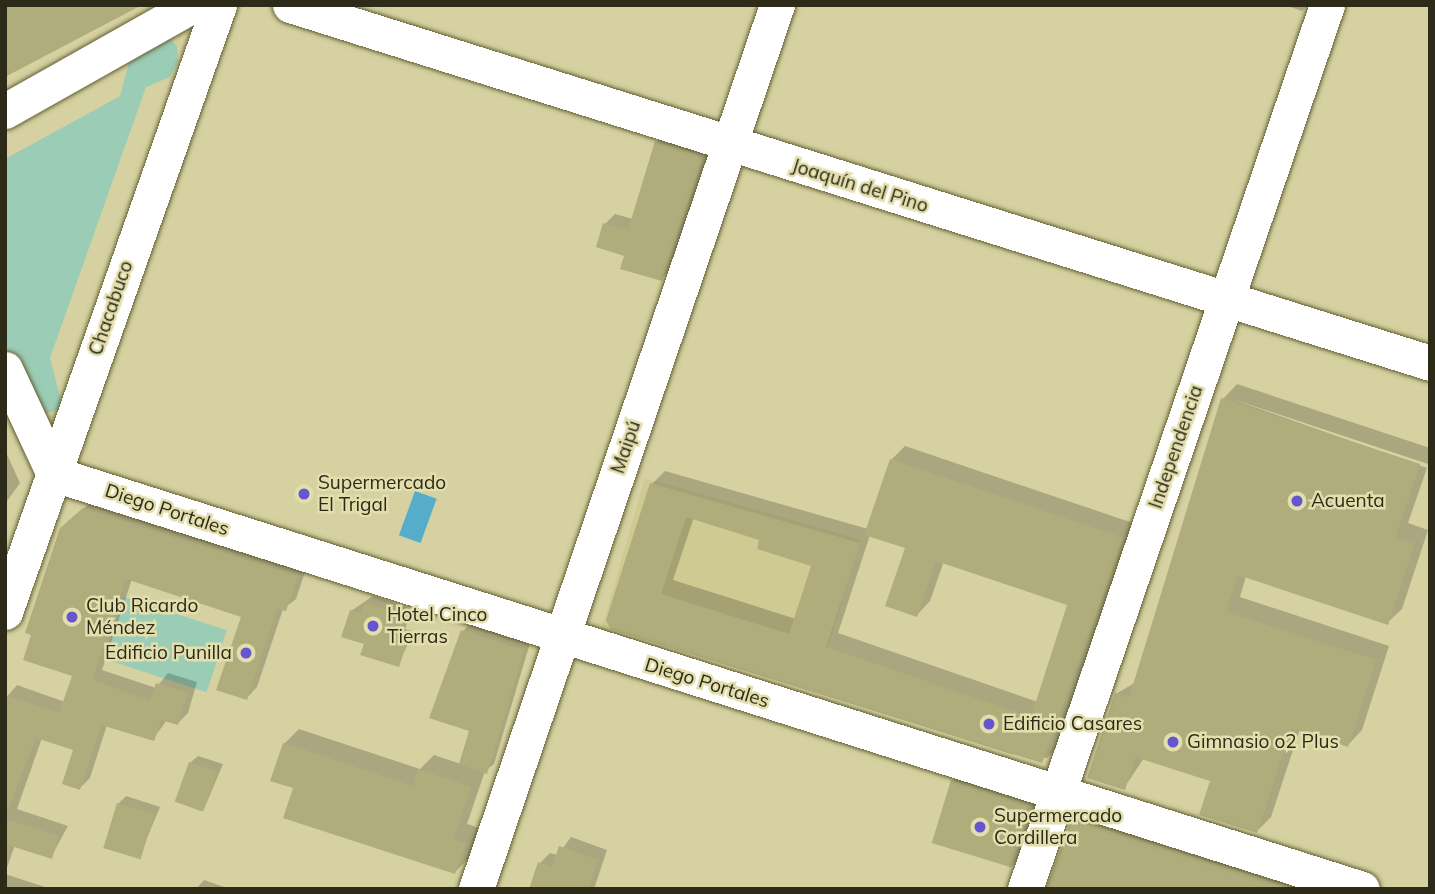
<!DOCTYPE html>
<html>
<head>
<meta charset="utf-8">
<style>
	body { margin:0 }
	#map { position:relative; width:1435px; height:894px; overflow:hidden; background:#d5d1a0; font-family:Mulish,sans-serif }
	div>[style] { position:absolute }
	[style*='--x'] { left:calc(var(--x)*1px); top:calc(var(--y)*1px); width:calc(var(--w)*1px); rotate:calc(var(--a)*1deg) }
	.built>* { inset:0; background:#ceca91; transform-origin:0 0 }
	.green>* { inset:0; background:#9bccb5; transform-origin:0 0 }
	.water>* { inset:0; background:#56accb; transform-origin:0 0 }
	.shadow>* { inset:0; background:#0003 }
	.building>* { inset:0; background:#b0ad7d; transform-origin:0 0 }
	.roads { filter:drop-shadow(0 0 2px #625e31) drop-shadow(0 0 2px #625e31) }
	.minor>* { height:35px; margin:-17.5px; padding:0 17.5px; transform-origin:17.5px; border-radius:17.5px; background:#fff }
	.dots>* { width:19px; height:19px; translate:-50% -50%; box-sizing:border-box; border:4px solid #e2dead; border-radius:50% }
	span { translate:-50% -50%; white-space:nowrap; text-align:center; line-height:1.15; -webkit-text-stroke:5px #e2dead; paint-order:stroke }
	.street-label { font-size:19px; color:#2d2b18 }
	.poi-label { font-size:19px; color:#2d2b18 }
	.left { translate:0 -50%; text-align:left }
	.right { translate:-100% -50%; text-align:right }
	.frame { position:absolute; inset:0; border:7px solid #2d2b18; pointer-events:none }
</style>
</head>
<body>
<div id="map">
	<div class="built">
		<div style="left:645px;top:478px;width:223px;height:158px;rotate:16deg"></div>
	</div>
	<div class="green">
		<div style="clip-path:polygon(165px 34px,177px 46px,178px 62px,170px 77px,146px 87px,50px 358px,63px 408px,40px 415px,5px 343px,5px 159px,120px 96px,132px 51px)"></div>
		<div style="left:124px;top:597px;width:108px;height:65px;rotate:18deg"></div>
	</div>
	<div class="water">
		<div style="left:415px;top:491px;width:23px;height:47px;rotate:20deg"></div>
	</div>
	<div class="shadow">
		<div style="clip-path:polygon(1285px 5px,1308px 5px,1302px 11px)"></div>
		<div style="clip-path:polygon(667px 132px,710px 152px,671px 269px,661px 279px,626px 255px,605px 224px,615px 214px,633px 219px,657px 142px)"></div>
		<div style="clip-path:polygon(1237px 384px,1430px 448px,1428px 464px,1229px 398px,1427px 468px,1408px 523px,1428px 530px,1402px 609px,1387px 623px,1246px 576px,1240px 597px,1389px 646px,1362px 730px,1348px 745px,1300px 729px,1271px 817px,1257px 831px,1212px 780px,1144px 758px,1124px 788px,1116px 694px,1136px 682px,1223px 399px)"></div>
		<div style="clip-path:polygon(evenodd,905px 446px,1136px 524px,1061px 744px,1047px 758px,1011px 754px,612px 628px,652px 484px,665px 471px,868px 529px,891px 460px,905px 446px,694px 517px,762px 539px,813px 565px,796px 619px,673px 580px,694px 517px,905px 446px,870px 535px,907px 547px,917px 615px,930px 601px,944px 561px,1069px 603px,1038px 702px,838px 633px,870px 535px)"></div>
		<div style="clip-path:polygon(5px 450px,20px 483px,5px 504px)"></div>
		<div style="clip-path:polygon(95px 499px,307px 566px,296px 599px,283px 609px,257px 687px,247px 698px,243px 616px,132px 579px,102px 670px,156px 688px,168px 673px,197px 682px,188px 713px,178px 723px,167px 720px,153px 739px,107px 725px,90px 778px,80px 788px,75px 749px,42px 738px,17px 809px,68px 826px,51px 857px,15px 845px,5px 873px,5px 699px,17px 685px,65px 702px,74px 675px,72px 518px)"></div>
		<div style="clip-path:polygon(373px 596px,412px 609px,405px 629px,414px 631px,398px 665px,366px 643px,351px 611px)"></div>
		<div style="clip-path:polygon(470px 624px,530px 643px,494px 764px,485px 771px,467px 824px,479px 828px,470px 857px,455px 872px,295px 787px,284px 744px,299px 729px,420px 769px,434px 755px,461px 764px,472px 730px,463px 631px)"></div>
		<div style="clip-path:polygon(198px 756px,223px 764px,204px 809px,190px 763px)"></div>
		<div style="clip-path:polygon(964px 769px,1038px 793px,1021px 856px,1010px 868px,953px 781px)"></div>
		<div style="clip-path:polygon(126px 796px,160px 807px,139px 857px,118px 804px)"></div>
		<div style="clip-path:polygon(1086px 807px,1304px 889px,1191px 889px,1073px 819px)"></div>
		<div style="clip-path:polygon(571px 837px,607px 850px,594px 889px,531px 889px,540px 863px,550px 853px,558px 855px)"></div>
		<div style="clip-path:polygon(5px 874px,51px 889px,5px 889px)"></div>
		<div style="clip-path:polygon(204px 880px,230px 889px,196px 889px)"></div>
	</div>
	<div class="building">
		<div style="clip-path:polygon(5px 5px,142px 5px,5px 77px)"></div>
		<div style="clip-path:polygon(655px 141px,697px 154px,701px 163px,662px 281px,620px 269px,624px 256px,596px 247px,603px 223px,628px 230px)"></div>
		<div style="clip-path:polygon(1221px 398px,1420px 464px,1395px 538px,1414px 544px,1388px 625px,1238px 575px,1226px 612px,1376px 660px,1348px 747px,1291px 728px,1257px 833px,1199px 815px,1210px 781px,1191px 775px,1135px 757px,1125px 790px,1087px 778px,1115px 693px,1129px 698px)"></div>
		<div style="clip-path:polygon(evenodd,890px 459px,1124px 538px,1042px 763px,610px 629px,606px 620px,650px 483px,860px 543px,826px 647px,1031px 717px,1067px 605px,936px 561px,917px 617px,885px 606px,905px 548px,864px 535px,890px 459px,686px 517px,759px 540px,757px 549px,811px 566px,789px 634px,661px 594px,686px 517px)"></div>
		<div style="clip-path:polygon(83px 508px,298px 576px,286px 611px,277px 609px,247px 700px,216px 690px,241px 617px,126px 579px,92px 680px,150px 700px,156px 683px,188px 693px,178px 725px,161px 720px,154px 741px,101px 725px,80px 790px,62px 784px,73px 750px,36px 738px,5px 817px,5px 695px,59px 713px,72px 676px,23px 660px,31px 635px,25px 633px,60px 528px)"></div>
		<div style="clip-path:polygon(364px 603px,406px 616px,399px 636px,408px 639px,399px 667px,360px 655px,364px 644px,341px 637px,350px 610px,361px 613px)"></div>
		<div style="clip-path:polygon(461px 630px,524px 650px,487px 774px,459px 764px,469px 731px,429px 718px)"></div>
		<div style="clip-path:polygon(283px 743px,412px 786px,418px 769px,471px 787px,453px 839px,466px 843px,455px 874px,283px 818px,293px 788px,270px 781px)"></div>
		<div style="left:189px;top:762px;width:30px;height:42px;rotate:20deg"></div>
		<div style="left:951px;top:780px;width:81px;height:66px;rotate:17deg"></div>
		<div style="left:117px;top:803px;width:39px;height:47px;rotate:17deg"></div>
		<div style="clip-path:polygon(1072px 818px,1290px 887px,1289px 889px,1046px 889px)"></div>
		<div style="clip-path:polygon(5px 819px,59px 836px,52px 859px,5px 844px)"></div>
		<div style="clip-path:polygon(559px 846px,598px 860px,588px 889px,529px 889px,538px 862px,552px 867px)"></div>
	</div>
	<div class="roads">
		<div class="minor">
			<div style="--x:290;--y:5;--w:1195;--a:17.43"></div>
			<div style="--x:5;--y:111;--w:216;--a:-29.4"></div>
			<div style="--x:5;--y:369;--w:116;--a:65"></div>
			<div style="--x:54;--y:474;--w:1372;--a:17.6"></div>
			<div style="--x:5;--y:612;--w:644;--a:-70.58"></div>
			<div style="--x:476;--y:889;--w:934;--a:-71.2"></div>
			<div style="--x:1025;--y:889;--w:934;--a:-71.14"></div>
		</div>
	</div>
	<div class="dots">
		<div style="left:304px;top:494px;background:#6556cf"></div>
		<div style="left:1297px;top:501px;background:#6556cf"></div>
		<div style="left:72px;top:617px;background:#6556cf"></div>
		<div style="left:373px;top:626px;background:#6556cf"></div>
		<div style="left:246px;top:653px;background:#6556cf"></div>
		<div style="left:989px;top:724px;background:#6556cf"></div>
		<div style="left:1173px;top:742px;background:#6556cf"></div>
		<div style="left:980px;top:827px;background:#6556cf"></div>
	</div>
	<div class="street-label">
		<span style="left:860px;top:186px;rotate:17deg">Joaquín del Pino</span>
		<span style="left:111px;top:308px;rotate:-71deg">Chacabuco</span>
		<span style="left:626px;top:447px;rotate:-71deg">Maipú</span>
		<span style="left:1176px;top:447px;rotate:-71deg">Independencia</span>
		<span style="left:167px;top:510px;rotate:18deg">Diego Portales</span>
		<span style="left:707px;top:683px;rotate:17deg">Diego Portales</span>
	</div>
	<div class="poi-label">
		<span class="left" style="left:318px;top:494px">Supermercado<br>El Trigal</span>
		<span class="left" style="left:1311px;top:501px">Acuenta</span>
		<span class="left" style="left:86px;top:617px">Club Ricardo<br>Méndez</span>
		<span class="left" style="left:387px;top:626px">Hotel Cinco<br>Tierras</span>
		<span class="right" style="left:232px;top:653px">Edificio Punilla</span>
		<span class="left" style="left:1003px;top:724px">Edificio Casares</span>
		<span class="left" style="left:1187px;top:742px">Gimnasio o2 Plus</span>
		<span class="left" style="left:994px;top:827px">Supermercado<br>Cordillera</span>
	</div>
	<div class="frame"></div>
</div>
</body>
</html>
